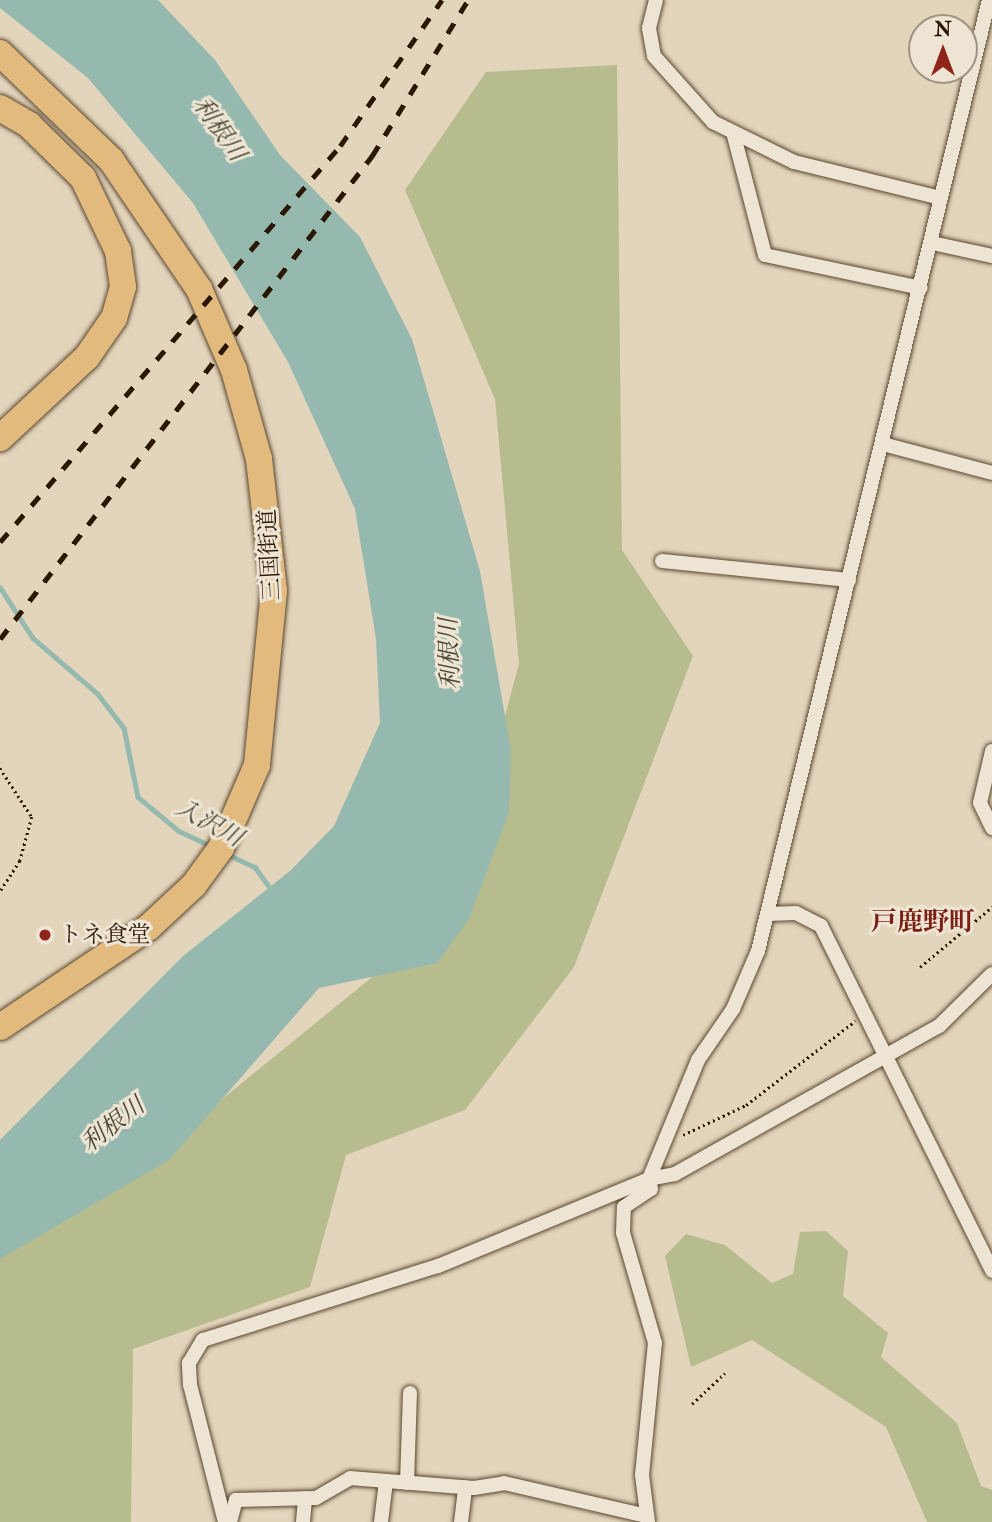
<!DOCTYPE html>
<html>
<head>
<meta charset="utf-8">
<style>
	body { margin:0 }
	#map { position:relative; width:992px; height:1522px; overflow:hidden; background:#e3d5bb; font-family:"IM FELL Double Pica","Noto Serif JP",serif }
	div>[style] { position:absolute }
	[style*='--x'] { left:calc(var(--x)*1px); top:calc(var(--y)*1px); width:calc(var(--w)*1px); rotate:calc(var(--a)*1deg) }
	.green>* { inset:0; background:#b6bc8e }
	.water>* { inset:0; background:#95b9ae }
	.stream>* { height:4.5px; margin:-2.25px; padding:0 2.25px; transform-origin:2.25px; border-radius:2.25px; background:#95b9ae }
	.path>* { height:2.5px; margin-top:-1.25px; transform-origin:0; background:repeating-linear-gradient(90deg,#2b1803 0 2px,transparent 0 5.5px) }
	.roads { filter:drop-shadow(0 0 2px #594731) drop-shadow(0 0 2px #594731) }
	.street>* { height:14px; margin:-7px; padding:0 7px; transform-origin:7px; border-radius:7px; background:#ede4d3 }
	.highway>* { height:26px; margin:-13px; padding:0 13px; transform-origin:13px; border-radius:13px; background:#e2ba7e }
	.rail>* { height:4.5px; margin-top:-2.25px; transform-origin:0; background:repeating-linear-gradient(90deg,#2b1803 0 12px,transparent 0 24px) }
	.dots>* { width:19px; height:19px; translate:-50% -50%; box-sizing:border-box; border:4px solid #ede4d3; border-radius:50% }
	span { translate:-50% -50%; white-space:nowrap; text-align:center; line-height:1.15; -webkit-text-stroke:6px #ede4d3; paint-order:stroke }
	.street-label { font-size:23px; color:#2b1803 }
	.poi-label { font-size:23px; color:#2b1803 }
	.left { translate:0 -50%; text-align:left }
	.water-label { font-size:24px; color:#4b4836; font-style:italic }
	.quarter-label { font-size:26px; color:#7a1f14; font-weight:700 }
	.north { position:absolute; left:908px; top:14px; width:70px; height:70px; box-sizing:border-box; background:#ede4d3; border:2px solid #9f9280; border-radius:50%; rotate:0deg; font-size:19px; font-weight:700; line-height:28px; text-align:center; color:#2b1803 }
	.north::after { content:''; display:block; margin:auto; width:24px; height:32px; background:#8f2418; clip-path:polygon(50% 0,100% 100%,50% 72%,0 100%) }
</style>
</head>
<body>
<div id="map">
	<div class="green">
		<div style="clip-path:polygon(617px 65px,622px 550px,693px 656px,574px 967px,465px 1110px,346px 1155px,310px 1287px,133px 1349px,131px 1522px,0 1522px,0 1231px,92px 1205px,452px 912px,519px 664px,495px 399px,405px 190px,486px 72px)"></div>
		<div style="clip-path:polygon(826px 1231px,848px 1251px,843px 1296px,888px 1333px,881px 1357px,957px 1423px,981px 1486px,992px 1490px,992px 1522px,927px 1522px,886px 1427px,752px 1340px,691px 1367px,665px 1256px,686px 1234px,725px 1245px,772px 1283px,793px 1274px,800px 1232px)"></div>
	</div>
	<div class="water">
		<div style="clip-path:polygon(0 0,158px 0,215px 60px,280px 155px,360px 237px,412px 339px,480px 571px,511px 751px,509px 812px,469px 919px,437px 963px,319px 988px,169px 1160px,0 1259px,0 1140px,183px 956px,290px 871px,334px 826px,380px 723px,376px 639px,355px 509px,288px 362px,193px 203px,88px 78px,0 8px)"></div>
	</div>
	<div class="stream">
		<div style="--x:0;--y:587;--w:61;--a:57.1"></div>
		<div style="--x:33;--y:638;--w:86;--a:40.7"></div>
		<div style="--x:98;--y:694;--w:43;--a:52.6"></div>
		<div style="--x:124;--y:728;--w:70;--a:78.5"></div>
		<div style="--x:138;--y:797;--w:53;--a:39.7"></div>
		<div style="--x:179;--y:831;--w:35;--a:25"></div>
		<div style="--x:229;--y:855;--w:29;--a:25"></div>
		<div style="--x:255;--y:867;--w:29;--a:54"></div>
	</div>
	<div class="path">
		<div style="--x:0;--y:768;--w:59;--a:56.9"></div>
		<div style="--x:32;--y:817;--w:46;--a:105.3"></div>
		<div style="--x:20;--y:861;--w:37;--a:123"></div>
		<div style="--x:920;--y:967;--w:94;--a:-39.8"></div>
		<div style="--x:683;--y:1135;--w:70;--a:-25.5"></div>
		<div style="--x:746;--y:1105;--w:138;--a:-37.6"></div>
		<div style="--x:692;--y:1404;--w:45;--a:-43.2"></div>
	</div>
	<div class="roads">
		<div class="street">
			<div style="--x:656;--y:0;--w:29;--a:104"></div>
			<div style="--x:649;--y:28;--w:28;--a:80"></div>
			<div style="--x:654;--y:56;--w:89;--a:48.2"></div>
			<div style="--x:713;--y:122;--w:90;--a:26.3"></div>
			<div style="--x:794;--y:162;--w:151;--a:13.8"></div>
			<div style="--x:734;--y:136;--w:123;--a:75.4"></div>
			<div style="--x:765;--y:255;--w:159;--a:11.9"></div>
			<div style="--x:932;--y:243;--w:61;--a:12.2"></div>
			<div style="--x:883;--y:444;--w:113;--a:14.9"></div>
			<div style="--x:662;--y:561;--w:188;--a:5.8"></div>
			<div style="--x:992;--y:751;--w:53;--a:103"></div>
			<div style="--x:980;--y:803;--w:28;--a:64"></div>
			<div style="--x:767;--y:914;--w:29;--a:-2"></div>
			<div style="--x:796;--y:913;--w:28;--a:27"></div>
			<div style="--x:821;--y:926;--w:385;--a:63.6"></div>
			<div style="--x:407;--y:1483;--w:90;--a:-88.1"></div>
			<div style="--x:225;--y:1522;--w:141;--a:-104.3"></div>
			<div style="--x:190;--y:1385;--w:22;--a:-93"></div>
			<div style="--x:189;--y:1363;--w:27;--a:-59"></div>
			<div style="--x:203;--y:1340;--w:246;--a:-17.5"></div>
			<div style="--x:438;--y:1266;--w:228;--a:-22.4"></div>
			<div style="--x:649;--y:1179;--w:129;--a:-67.6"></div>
			<div style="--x:698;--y:1060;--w:62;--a:-55.5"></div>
			<div style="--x:733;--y:1009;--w:63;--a:-66.7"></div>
			<div style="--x:758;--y:951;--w:979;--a:-76.35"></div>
			<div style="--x:230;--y:1522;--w:23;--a:-75"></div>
			<div style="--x:236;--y:1500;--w:80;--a:-1.4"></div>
			<div style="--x:316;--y:1498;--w:39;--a:-30"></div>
			<div style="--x:350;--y:1478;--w:124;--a:4.6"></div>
			<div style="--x:474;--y:1488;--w:30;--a:-9"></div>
			<div style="--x:504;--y:1483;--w:147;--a:13"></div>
			<div style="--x:303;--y:1522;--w:24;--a:-85"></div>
			<div style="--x:381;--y:1522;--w:41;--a:-83"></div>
			<div style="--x:461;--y:1522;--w:35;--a:-83"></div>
			<div style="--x:648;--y:1522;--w:47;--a:-97.3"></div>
			<div style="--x:642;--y:1475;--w:133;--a:-84.4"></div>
			<div style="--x:655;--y:1343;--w:115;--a:-106.2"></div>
			<div style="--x:623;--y:1233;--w:26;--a:-88"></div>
			<div style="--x:624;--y:1207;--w:32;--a:-34"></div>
			<div style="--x:651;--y:1189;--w:10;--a:-101"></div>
			<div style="--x:649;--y:1179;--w:26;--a:-11"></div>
			<div style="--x:675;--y:1174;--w:303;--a:-29.3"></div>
			<div style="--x:939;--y:1026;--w:74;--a:-44.5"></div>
		</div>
		<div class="highway">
			<div style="--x:0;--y:53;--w:154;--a:43.9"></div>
			<div style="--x:111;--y:160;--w:156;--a:55.7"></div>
			<div style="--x:199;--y:289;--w:88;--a:66.6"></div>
			<div style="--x:234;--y:370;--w:92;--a:74.3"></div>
			<div style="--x:259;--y:459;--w:133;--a:83.5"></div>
			<div style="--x:274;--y:591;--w:175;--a:95.6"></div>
			<div style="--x:257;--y:765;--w:90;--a:113.4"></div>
			<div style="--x:221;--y:848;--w:46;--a:126.1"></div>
			<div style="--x:194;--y:885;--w:62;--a:137"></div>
			<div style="--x:149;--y:927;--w:179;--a:146.1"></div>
			<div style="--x:0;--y:108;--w:34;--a:30"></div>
			<div style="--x:29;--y:125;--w:76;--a:44.5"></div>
			<div style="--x:83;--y:178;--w:81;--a:64.4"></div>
			<div style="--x:118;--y:251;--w:36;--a:82"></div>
			<div style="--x:123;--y:287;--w:32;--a:106"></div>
			<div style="--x:114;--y:318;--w:47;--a:124.7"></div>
			<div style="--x:87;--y:357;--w:119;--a:137"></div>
		</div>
	</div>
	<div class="rail">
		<div style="--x:0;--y:542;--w:522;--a:-49.35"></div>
		<div style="--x:340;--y:146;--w:178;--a:-55.1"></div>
		<div style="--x:0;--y:639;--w:610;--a:-52.4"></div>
		<div style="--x:372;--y:156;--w:183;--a:-58.4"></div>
	</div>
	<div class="dots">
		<div style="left:45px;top:935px;background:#8f2418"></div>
	</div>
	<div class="street-label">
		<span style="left:270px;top:555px;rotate:-93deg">三国街道</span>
	</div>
	<div class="poi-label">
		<span class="left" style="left:59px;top:935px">トネ食堂</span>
	</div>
	<div class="water-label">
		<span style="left:219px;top:129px;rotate:55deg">利根川</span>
		<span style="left:450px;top:654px;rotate:-92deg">利根川</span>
		<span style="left:209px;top:823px;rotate:29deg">入沢川</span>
		<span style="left:113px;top:1125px;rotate:-38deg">利根川</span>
	</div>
	<div class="quarter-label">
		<span style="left:923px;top:923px">戸鹿野町</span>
	</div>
	<div class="north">N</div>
</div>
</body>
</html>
